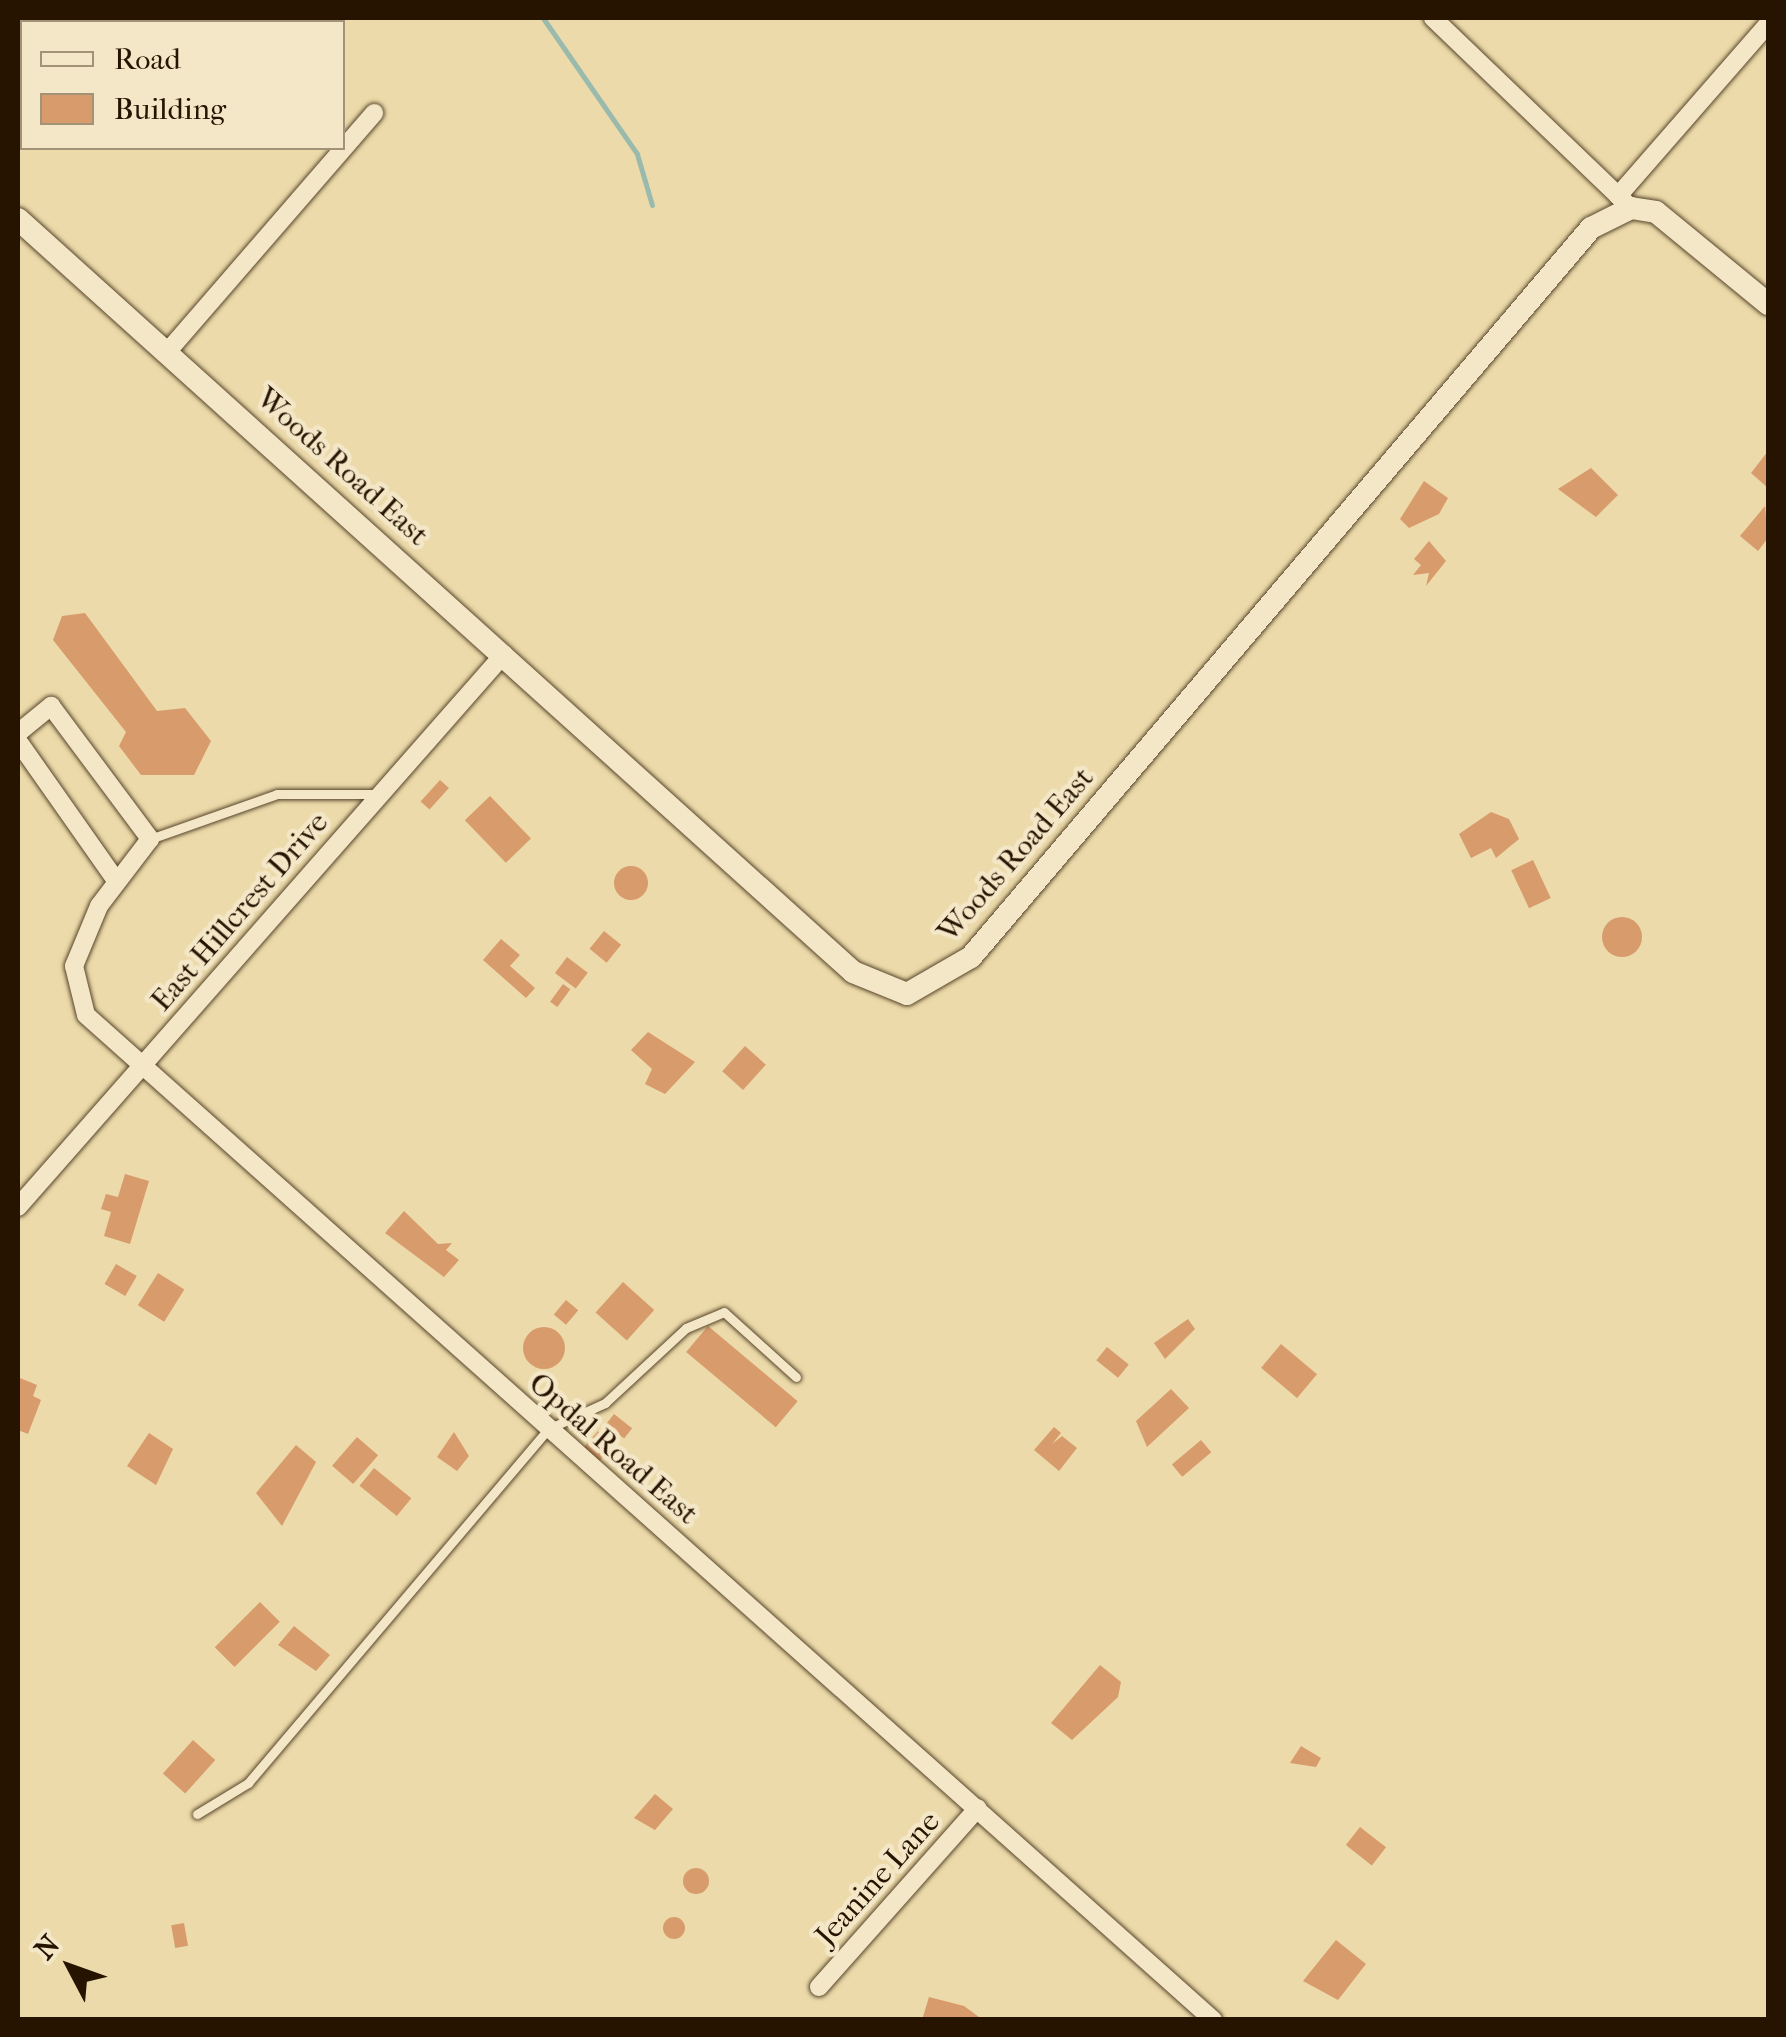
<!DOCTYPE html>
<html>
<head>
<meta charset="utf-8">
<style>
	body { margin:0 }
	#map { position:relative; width:1786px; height:2037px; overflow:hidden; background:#ecdaaa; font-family:"IM FELL French Canon",serif }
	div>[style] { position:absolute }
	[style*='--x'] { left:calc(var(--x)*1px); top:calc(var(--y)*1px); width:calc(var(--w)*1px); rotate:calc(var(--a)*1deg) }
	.stream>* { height:5px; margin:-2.5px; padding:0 2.5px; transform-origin:2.5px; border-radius:2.5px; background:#99baac }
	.building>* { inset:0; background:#d89b6b; transform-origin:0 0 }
	.round { border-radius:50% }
	.roads { filter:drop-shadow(0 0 2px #58452a) drop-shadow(0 0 2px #58452a) }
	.lane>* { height:9px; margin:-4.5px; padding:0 4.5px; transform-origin:4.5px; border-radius:4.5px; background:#f3e7c8 }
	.street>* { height:18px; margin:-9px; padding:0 9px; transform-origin:9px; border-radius:9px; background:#f3e7c8 }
	.secondary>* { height:22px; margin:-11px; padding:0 11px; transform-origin:11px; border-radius:11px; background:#f3e7c8 }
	span { translate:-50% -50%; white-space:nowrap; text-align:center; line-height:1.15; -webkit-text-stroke:9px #f3e7c8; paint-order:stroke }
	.street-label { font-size:30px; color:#261300 }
	.frame { position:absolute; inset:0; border:20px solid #261300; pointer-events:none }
	.legend { position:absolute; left:20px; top:20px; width:325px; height:130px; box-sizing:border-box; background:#f3e7c8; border:2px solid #a19278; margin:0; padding:12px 18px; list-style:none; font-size:30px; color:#261300 }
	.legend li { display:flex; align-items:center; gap:20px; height:50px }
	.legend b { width:50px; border:2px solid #a19278 }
	.north { position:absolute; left:20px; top:1917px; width:100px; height:100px; -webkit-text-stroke:8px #f3e7c8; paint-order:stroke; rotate:311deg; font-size:28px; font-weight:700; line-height:40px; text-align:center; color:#261300 }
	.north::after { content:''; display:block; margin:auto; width:35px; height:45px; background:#261300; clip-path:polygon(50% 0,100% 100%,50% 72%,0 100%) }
</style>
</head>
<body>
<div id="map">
	<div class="stream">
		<div style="--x:543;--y:18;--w:165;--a:55.3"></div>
		<div style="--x:637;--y:154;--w:53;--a:73.6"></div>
	</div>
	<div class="building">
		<div style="clip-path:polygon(1768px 451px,1768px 488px,1751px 473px)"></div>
		<div style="clip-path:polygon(1591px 468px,1618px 495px,1596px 517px,1558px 489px)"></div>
		<div style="clip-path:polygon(1424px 481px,1448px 498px,1439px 514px,1409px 528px,1400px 519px)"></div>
		<div style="clip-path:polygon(1765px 506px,1768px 538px,1758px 551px,1740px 536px)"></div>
		<div style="clip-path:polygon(1429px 541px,1446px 561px,1426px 586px,1429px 573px,1413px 575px,1421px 565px,1414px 559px)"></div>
		<div style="clip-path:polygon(85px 613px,157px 711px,185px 708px,211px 741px,194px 775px,141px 775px,119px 746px,126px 732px,53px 640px,62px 616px)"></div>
		<div style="left:440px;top:780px;width:12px;height:29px;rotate:42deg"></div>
		<div style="left:490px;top:796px;width:59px;height:35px;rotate:46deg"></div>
		<div style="clip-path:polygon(1491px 812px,1509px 819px,1519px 839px,1496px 858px,1491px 848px,1471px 858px,1459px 834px)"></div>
		<div style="left:1533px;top:860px;width:42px;height:24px;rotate:65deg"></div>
		<div class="round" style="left:614px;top:866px;width:34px;height:34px"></div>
		<div class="round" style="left:1602px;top:917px;width:40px;height:40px"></div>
		<div style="left:604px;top:931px;width:22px;height:23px;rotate:39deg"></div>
		<div style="clip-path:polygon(501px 939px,520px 955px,510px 966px,535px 988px,526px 998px,483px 960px)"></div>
		<div style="left:567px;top:957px;width:26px;height:20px;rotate:37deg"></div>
		<div style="left:563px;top:984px;width:9px;height:22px;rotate:36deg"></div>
		<div style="clip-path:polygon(648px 1032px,695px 1062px,665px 1094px,645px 1084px,652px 1069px,631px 1050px)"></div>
		<div style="left:745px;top:1046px;width:28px;height:34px;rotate:42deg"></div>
		<div style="clip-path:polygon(125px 1174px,149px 1181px,130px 1244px,104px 1236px,111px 1212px,101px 1209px,106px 1194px,118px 1197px)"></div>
		<div style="clip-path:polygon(404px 1211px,438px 1244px,452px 1243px,446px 1250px,459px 1260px,444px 1277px,385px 1233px)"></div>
		<div style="left:116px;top:1264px;width:24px;height:23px;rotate:30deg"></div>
		<div style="left:158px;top:1273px;width:31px;height:38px;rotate:32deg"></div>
		<div style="left:623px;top:1282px;width:42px;height:41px;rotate:42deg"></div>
		<div style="left:566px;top:1300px;width:16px;height:19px;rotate:40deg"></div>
		<div style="clip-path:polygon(1188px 1319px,1195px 1329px,1165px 1359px,1154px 1343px)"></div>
		<div style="left:708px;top:1326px;width:117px;height:34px;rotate:40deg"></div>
		<div class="round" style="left:523px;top:1327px;width:42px;height:42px"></div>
		<div style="left:1281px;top:1344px;width:47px;height:31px;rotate:40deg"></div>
		<div style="left:1107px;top:1347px;width:28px;height:17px;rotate:39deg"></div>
		<div style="clip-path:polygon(20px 1378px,37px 1385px,33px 1396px,41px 1400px,28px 1434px,18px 1430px)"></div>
		<div style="clip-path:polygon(1171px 1389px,1189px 1408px,1147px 1447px,1136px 1421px)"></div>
		<div style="left:614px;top:1414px;width:23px;height:13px;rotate:38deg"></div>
		<div style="clip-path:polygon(1054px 1427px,1061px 1433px,1052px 1444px,1062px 1436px,1077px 1448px,1059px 1471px,1034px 1450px)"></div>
		<div style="left:598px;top:1431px;width:21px;height:25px;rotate:41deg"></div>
		<div style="clip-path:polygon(454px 1432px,469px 1456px,457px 1471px,437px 1457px)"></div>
		<div style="clip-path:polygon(149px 1433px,173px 1449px,156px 1485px,127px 1466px)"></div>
		<div style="left:357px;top:1437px;width:28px;height:38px;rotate:41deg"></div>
		<div style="left:1201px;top:1440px;width:16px;height:38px;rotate:50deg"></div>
		<div style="clip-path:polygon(296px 1445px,316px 1462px,282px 1526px,256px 1493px)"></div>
		<div style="left:374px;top:1468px;width:48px;height:23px;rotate:39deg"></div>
		<div style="left:260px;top:1602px;width:28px;height:64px;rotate:45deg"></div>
		<div style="clip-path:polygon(294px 1626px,330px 1655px,316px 1671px,278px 1645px)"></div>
		<div style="clip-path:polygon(1100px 1665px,1121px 1682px,1118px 1697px,1072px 1740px,1051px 1723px)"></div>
		<div style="left:193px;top:1740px;width:30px;height:45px;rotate:42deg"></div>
		<div style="clip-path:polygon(1301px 1746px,1321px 1758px,1316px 1767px,1290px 1763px)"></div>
		<div style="clip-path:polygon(655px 1794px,673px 1809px,655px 1830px,634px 1818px)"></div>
		<div style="left:1360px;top:1827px;width:33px;height:23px;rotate:38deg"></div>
		<div class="round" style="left:683px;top:1868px;width:26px;height:26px"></div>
		<div class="round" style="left:663px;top:1917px;width:22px;height:22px"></div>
		<div style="left:184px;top:1923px;width:23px;height:13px;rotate:80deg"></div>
		<div style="clip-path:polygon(1336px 1940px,1366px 1964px,1338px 2000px,1303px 1981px)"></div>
		<div style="clip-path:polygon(929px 1997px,964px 2006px,983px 2020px,922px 2020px)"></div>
	</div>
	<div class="roads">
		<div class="lane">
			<div style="--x:150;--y:839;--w:135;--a:-19.5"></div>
			<div style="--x:277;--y:794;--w:100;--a:0"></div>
			<div style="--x:197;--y:1814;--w:60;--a:-31.3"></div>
			<div style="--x:248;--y:1783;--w:464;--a:-49.7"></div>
			<div style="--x:548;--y:1429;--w:63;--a:-24.5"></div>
			<div style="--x:605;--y:1403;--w:110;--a:-42.8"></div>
			<div style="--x:686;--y:1328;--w:41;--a:-22.8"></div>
			<div style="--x:724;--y:1312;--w:97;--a:42.1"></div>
		</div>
		<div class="street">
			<div style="--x:1433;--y:18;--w:274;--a:43.8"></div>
			<div style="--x:1618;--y:196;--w:228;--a:-48.9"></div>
			<div style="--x:168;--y:351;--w:315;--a:-49.1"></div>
			<div style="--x:18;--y:733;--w:43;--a:-39.3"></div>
			<div style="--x:51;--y:706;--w:166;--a:53.3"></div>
			<div style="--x:150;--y:839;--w:84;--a:127.3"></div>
			<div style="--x:99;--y:906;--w:65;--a:112.6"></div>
			<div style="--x:74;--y:966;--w:50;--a:76.2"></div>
			<div style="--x:86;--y:1015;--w:1510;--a:41.72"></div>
			<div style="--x:18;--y:741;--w:172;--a:54.9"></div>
			<div style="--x:18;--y:1207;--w:736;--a:-48.69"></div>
			<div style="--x:819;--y:1987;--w:239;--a:-48.4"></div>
		</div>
		<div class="secondary">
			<div style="--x:18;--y:219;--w:1124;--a:42.04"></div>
			<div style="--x:853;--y:972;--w:58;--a:22.2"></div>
			<div style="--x:907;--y:994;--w:74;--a:-30"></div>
			<div style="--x:971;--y:957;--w:957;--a:-49.62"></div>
			<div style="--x:1591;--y:228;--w:45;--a:-26.6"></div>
			<div style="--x:1631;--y:208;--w:25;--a:9"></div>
			<div style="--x:1656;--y:212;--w:145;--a:39.4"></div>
		</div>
	</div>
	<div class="street-label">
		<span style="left:342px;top:467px;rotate:42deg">Woods Road East</span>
		<span style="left:1016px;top:855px;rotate:-49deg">Woods Road East</span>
		<span style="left:240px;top:912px;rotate:-49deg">East Hillcrest Drive</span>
		<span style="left:613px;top:1449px;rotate:41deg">Opdal Road East</span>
		<span style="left:878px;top:1879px;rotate:-48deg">Jeanine Lane</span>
	</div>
	<div class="frame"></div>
	<ul class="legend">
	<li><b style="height:12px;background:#f3e7c8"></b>Road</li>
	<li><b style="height:28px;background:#d89b6b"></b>Building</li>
	</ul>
	<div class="north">N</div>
</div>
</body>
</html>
